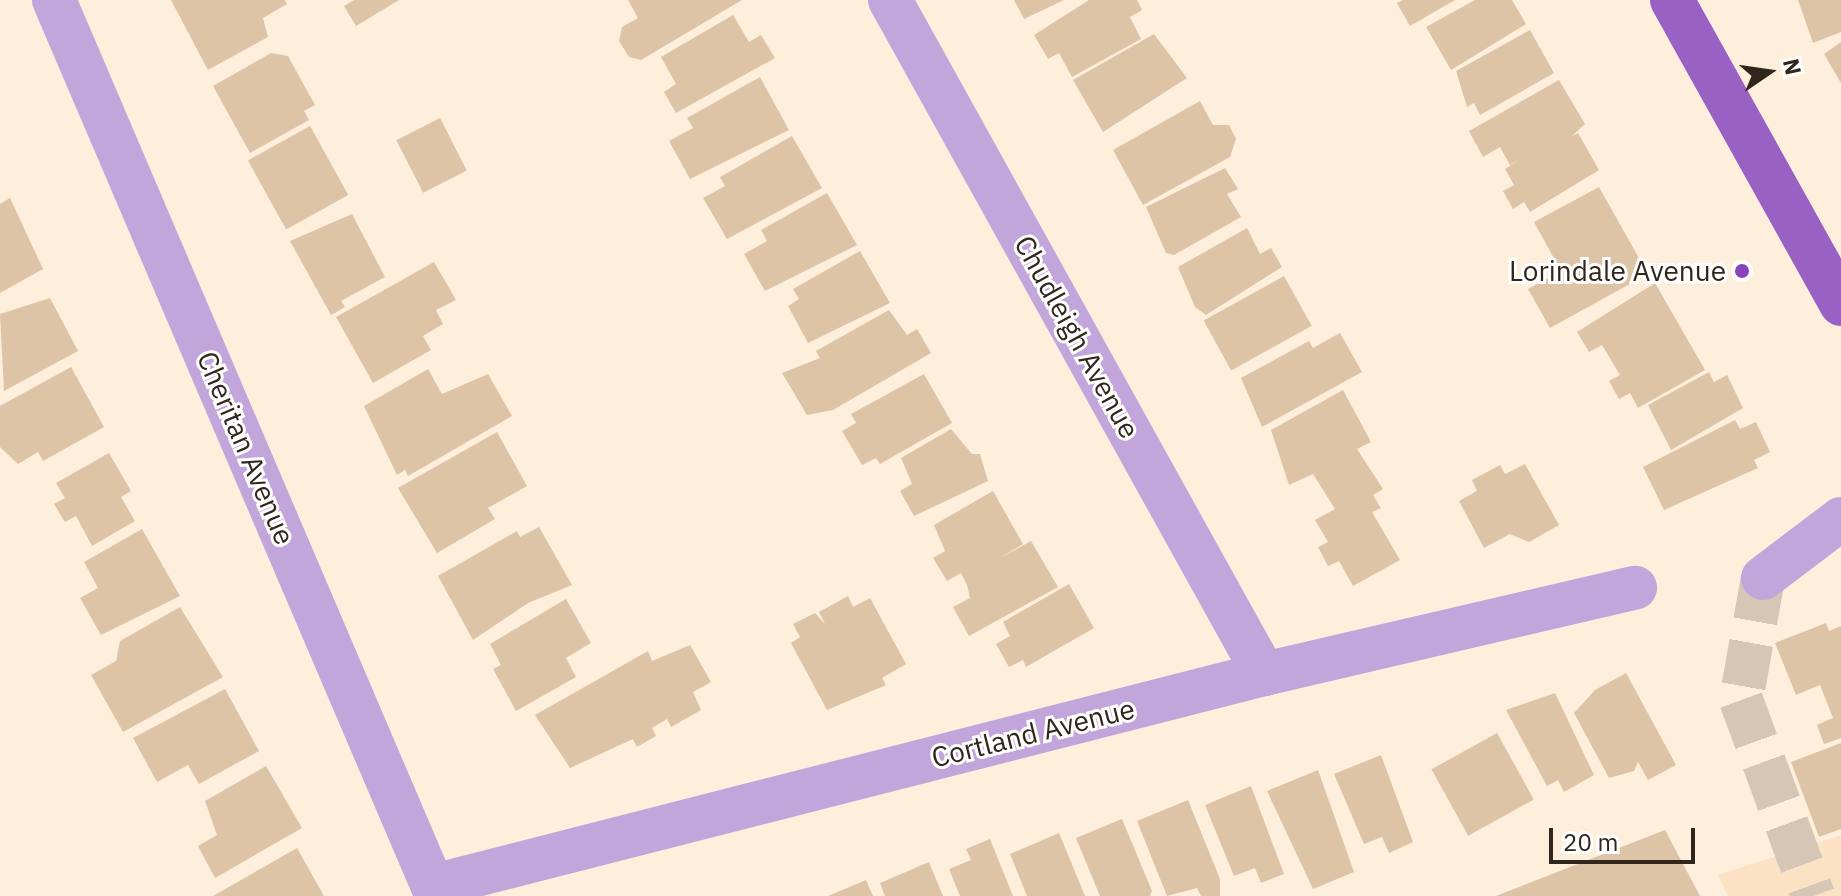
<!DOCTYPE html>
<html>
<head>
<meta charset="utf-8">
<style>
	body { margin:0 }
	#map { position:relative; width:1841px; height:896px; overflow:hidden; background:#feeedc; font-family:"IBM Plex Sans",sans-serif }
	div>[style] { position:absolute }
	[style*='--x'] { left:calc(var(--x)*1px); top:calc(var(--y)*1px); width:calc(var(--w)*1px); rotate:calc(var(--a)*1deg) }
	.built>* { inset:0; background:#fce2c5 }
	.building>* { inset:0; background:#dec4a7; transform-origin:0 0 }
	.minor-tunnel>* { height:44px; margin-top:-22px; transform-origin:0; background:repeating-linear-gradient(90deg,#d5c6b5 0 44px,transparent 0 66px) }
	.minor>* { height:44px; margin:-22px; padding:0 22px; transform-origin:22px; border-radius:22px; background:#c2a5db }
	.major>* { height:44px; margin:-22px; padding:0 22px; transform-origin:22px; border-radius:22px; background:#9961c4 }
	.dots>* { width:22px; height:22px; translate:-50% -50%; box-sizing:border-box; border:4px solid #fff; border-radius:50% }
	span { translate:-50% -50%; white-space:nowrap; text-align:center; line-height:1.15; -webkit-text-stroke:6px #fff; paint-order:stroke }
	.poi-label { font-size:28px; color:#30261b }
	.right { translate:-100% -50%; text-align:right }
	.street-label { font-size:28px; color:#30261b }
	.north { position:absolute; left:1729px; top:32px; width:80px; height:80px; -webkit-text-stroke:6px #fff; paint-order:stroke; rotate:77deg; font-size:22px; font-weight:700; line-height:32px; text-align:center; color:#30261b }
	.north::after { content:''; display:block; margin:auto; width:28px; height:36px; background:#30261b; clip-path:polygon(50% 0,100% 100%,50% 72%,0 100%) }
	.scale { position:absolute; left:1549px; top:828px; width:146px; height:36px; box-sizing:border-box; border:4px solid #30261b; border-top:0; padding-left:10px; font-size:24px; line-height:28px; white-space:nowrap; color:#30261b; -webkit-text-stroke:6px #fff; paint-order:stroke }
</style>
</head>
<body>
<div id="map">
	<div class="built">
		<div style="clip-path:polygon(1841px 835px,1841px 896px,1728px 896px,1718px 875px)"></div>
	</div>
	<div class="building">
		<div style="clip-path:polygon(171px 0,285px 0,287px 4px,263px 18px,268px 37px,208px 70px)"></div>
		<div style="clip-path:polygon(354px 0,399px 0,356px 26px,344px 6px)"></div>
		<div style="clip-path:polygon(628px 0,742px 0,641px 60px,629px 57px,619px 41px,622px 27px,638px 18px)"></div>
		<div style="clip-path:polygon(1014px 0,1064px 0,1024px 19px)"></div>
		<div style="clip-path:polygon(1089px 0,1137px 0,1142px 10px,1130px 17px,1141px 39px,1072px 77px,1059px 53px,1048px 59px,1034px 35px)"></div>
		<div style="clip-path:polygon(1403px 0,1455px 0,1410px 26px,1397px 3px)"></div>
		<div style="clip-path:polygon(1475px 0,1512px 0,1526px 24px,1451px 70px,1426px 27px)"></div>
		<div style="clip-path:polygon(1798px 0,1841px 0,1841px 32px,1813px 43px)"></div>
		<div style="clip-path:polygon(733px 15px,749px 42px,761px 35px,775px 58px,676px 113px,664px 92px,676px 84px,661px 57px)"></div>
		<div style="clip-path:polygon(1530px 30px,1554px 73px,1480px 115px,1474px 103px,1467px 107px,1456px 71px)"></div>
		<div style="clip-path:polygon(1154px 34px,1187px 78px,1103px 132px,1073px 80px)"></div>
		<div style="clip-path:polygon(1841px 42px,1841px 83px,1824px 54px)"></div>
		<div style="clip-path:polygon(271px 53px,288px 56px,315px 105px,304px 111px,309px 120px,250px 153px,213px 86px)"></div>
		<div style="clip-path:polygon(760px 77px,789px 130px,690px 179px,669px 141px,693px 128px,687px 118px)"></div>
		<div style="clip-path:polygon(1559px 80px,1585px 124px,1571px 137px,1578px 133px,1599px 170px,1530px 212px,1524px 202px,1513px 209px,1503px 191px,1514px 185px,1505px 169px,1520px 159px,1510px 165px,1500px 147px,1483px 157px,1469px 131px)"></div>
		<div style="clip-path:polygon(1200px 101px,1213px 125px,1229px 125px,1236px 139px,1230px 157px,1143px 205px,1113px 150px)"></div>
		<div style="left:440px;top:118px;width:59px;height:49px;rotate:63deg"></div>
		<div style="left:310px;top:126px;width:79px;height:71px;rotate:61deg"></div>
		<div style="clip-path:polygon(792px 136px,822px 188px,727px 239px,703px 198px,725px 186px,720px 177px)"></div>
		<div style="clip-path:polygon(1225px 168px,1238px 189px,1227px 194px,1241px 217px,1174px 255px,1166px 253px,1146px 207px)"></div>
		<div style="clip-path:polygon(1599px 187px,1648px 274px,1550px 328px,1528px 289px,1561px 271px,1534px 222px)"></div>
		<div style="clip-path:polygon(827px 193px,857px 245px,765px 291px,744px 254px,767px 241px,761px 230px)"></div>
		<div style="clip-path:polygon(10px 198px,43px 269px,0 293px,0 204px)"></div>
		<div style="clip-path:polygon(352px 214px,385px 277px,341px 301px,345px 307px,331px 315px,290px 241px)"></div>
		<div style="clip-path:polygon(1247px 228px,1260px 254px,1271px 248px,1282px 267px,1206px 315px,1195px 307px,1178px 267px)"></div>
		<div style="clip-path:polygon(860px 251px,890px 303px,808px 343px,788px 306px,799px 299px,793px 289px)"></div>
		<div style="clip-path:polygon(434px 262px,456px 300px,436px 310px,443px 324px,423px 336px,431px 350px,373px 383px,336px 317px)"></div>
		<div style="left:1284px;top:276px;width:57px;height:92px;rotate:61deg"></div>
		<div style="clip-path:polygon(1655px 283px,1705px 370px,1638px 408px,1630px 393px,1619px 399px,1609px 381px,1620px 375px,1602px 345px,1589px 352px,1577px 332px)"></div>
		<div style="clip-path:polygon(50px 298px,78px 351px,4px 391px,0 314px)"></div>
		<div style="clip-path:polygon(889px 310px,907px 335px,917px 329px,931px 353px,833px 410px,807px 415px,782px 373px,820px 358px,816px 351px)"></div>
		<div style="clip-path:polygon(1340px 333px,1362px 372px,1262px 427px,1241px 378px,1309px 341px,1313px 348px)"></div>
		<div style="clip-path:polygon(71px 367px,104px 427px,43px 461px,38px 452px,18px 464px,0 447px,0 406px)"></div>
		<div style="clip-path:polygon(428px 369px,442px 394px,488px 374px,512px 416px,408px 476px,405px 470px,397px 475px,364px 406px)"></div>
		<div style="clip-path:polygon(1709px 372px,1714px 382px,1727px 375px,1743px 408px,1671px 450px,1648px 405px)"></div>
		<div style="clip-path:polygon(924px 374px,952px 423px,880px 464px,876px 458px,862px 465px,842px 431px,856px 423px,851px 414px)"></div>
		<div style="clip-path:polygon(1343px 390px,1371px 442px,1357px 449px,1383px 489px,1373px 495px,1381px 508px,1372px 512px,1400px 560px,1353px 586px,1339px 561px,1328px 566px,1318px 547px,1328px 542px,1315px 520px,1335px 509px,1313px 474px,1289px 485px,1271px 430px)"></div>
		<div style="clip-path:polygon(1735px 420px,1740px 429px,1756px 422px,1770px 452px,1754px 460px,1758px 468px,1664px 510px,1643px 467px)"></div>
		<div style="clip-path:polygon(951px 429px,972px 454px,980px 454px,988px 481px,914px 516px,900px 491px,912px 484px,901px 458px)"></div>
		<div style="clip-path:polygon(497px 432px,527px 486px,488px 508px,495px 519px,437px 553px,398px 488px)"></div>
		<div style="clip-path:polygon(109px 453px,131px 491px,121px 497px,135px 521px,92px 546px,76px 516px,65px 522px,54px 504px,65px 498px,56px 483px)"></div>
		<div style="clip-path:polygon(1525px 464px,1559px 525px,1529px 542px,1510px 534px,1484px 548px,1459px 501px,1477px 491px,1472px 480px,1500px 465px,1505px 474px)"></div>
		<div style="clip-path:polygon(993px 491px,1023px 544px,1000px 558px,1031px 541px,1058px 587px,969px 636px,953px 607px,970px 598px,967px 585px,961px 573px,947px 581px,933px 558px,945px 551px,934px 525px)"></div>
		<div style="clip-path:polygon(539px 527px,572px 585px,528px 603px,473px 640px,438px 576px,517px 531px,520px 537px)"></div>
		<div style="clip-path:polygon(142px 529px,180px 596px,101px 635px,80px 598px,98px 588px,84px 562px)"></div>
		<div style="clip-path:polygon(1069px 584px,1094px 628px,1026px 667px,1023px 660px,1009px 667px,996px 644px,1010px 636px,1003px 622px)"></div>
		<div style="clip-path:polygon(848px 596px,853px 607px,870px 598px,906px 664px,882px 678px,886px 685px,827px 710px,791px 643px,800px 637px,793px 624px,815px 613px,825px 624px,819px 612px)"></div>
		<div style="clip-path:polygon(566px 599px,591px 643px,566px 658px,576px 677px,516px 711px,493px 669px,501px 665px,490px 644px)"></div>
		<div style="clip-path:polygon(180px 607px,223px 677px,123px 732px,91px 675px,116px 661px,120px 641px)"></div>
		<div style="clip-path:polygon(1826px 623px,1829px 631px,1841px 626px,1841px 738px,1824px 744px,1817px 725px,1833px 718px,1820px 685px,1796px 695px,1775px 643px)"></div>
		<div style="clip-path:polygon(690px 645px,711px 682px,693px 692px,701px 710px,671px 727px,667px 719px,652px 728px,656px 736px,637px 747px,633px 739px,570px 768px,535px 715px,648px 651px,652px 661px)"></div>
		<div style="clip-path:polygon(1626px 673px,1676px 765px,1648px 780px,1638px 762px,1634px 771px,1609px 778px,1574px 713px,1595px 690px)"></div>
		<div style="clip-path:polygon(225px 689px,259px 751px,199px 784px,188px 765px,157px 782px,133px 738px)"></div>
		<div style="clip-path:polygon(1555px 693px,1594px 775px,1564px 792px,1558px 780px,1547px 786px,1506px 710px)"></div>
		<div style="left:1497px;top:733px;width:76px;height:75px;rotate:61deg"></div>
		<div style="clip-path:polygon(1841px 743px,1841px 829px,1819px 837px,1791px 762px)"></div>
		<div style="clip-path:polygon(1381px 755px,1413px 842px,1389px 853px,1382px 837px,1364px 844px,1334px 774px)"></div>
		<div style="clip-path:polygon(266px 766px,302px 828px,215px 878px,198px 846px,217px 835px,205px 801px)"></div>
		<div style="clip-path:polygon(1318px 770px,1354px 872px,1313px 889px,1267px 791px)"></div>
		<div style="clip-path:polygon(1251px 786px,1284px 874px,1261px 883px,1255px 868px,1234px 876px,1205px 805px)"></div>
		<div style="clip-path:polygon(1188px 800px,1220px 879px,1220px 896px,1201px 896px,1197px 888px,1167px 896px,1137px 821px)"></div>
		<div style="clip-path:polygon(1122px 819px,1152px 891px,1150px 896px,1100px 896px,1076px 838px)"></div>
		<div style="clip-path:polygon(1665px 830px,1700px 896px,1496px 896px)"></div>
		<div style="clip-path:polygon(1059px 833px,1085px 896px,1027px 896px,1010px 854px)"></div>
		<div style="clip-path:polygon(990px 839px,1013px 896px,960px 896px,949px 869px,971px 860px,966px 849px)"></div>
		<div style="clip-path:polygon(297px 848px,324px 896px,213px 896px)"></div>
		<div style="clip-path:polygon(929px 862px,943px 896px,885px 896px,880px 883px)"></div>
		<div style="clip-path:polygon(866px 880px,873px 896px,828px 896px)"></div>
	</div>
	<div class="minor-tunnel">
		<div style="--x:1763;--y:578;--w:124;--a:100.2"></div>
		<div style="--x:1741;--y:700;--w:209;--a:69.8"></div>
	</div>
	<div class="minor">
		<div style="--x:54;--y:0;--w:974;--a:66.86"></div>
		<div style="--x:890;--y:0;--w:771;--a:60.97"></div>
		<div style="--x:1763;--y:578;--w:98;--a:-37.1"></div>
		<div style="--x:433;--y:886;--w:858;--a:-14.31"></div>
		<div style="--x:1264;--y:674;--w:381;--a:-13.1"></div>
	</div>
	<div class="major">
		<div style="--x:1672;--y:0;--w:348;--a:60.9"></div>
	</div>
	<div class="dots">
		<div style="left:1742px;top:271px;background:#8844b8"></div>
	</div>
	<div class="poi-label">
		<span class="right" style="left:1726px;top:271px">Lorindale Avenue</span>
	</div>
	<div class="street-label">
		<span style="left:1077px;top:337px;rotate:61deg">Chudleigh Avenue</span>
		<span style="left:246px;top:448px;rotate:67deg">Cheritan Avenue</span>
		<span style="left:1033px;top:733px;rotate:-14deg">Cortland Avenue</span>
	</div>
	<div class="north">N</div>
	<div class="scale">20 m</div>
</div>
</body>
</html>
